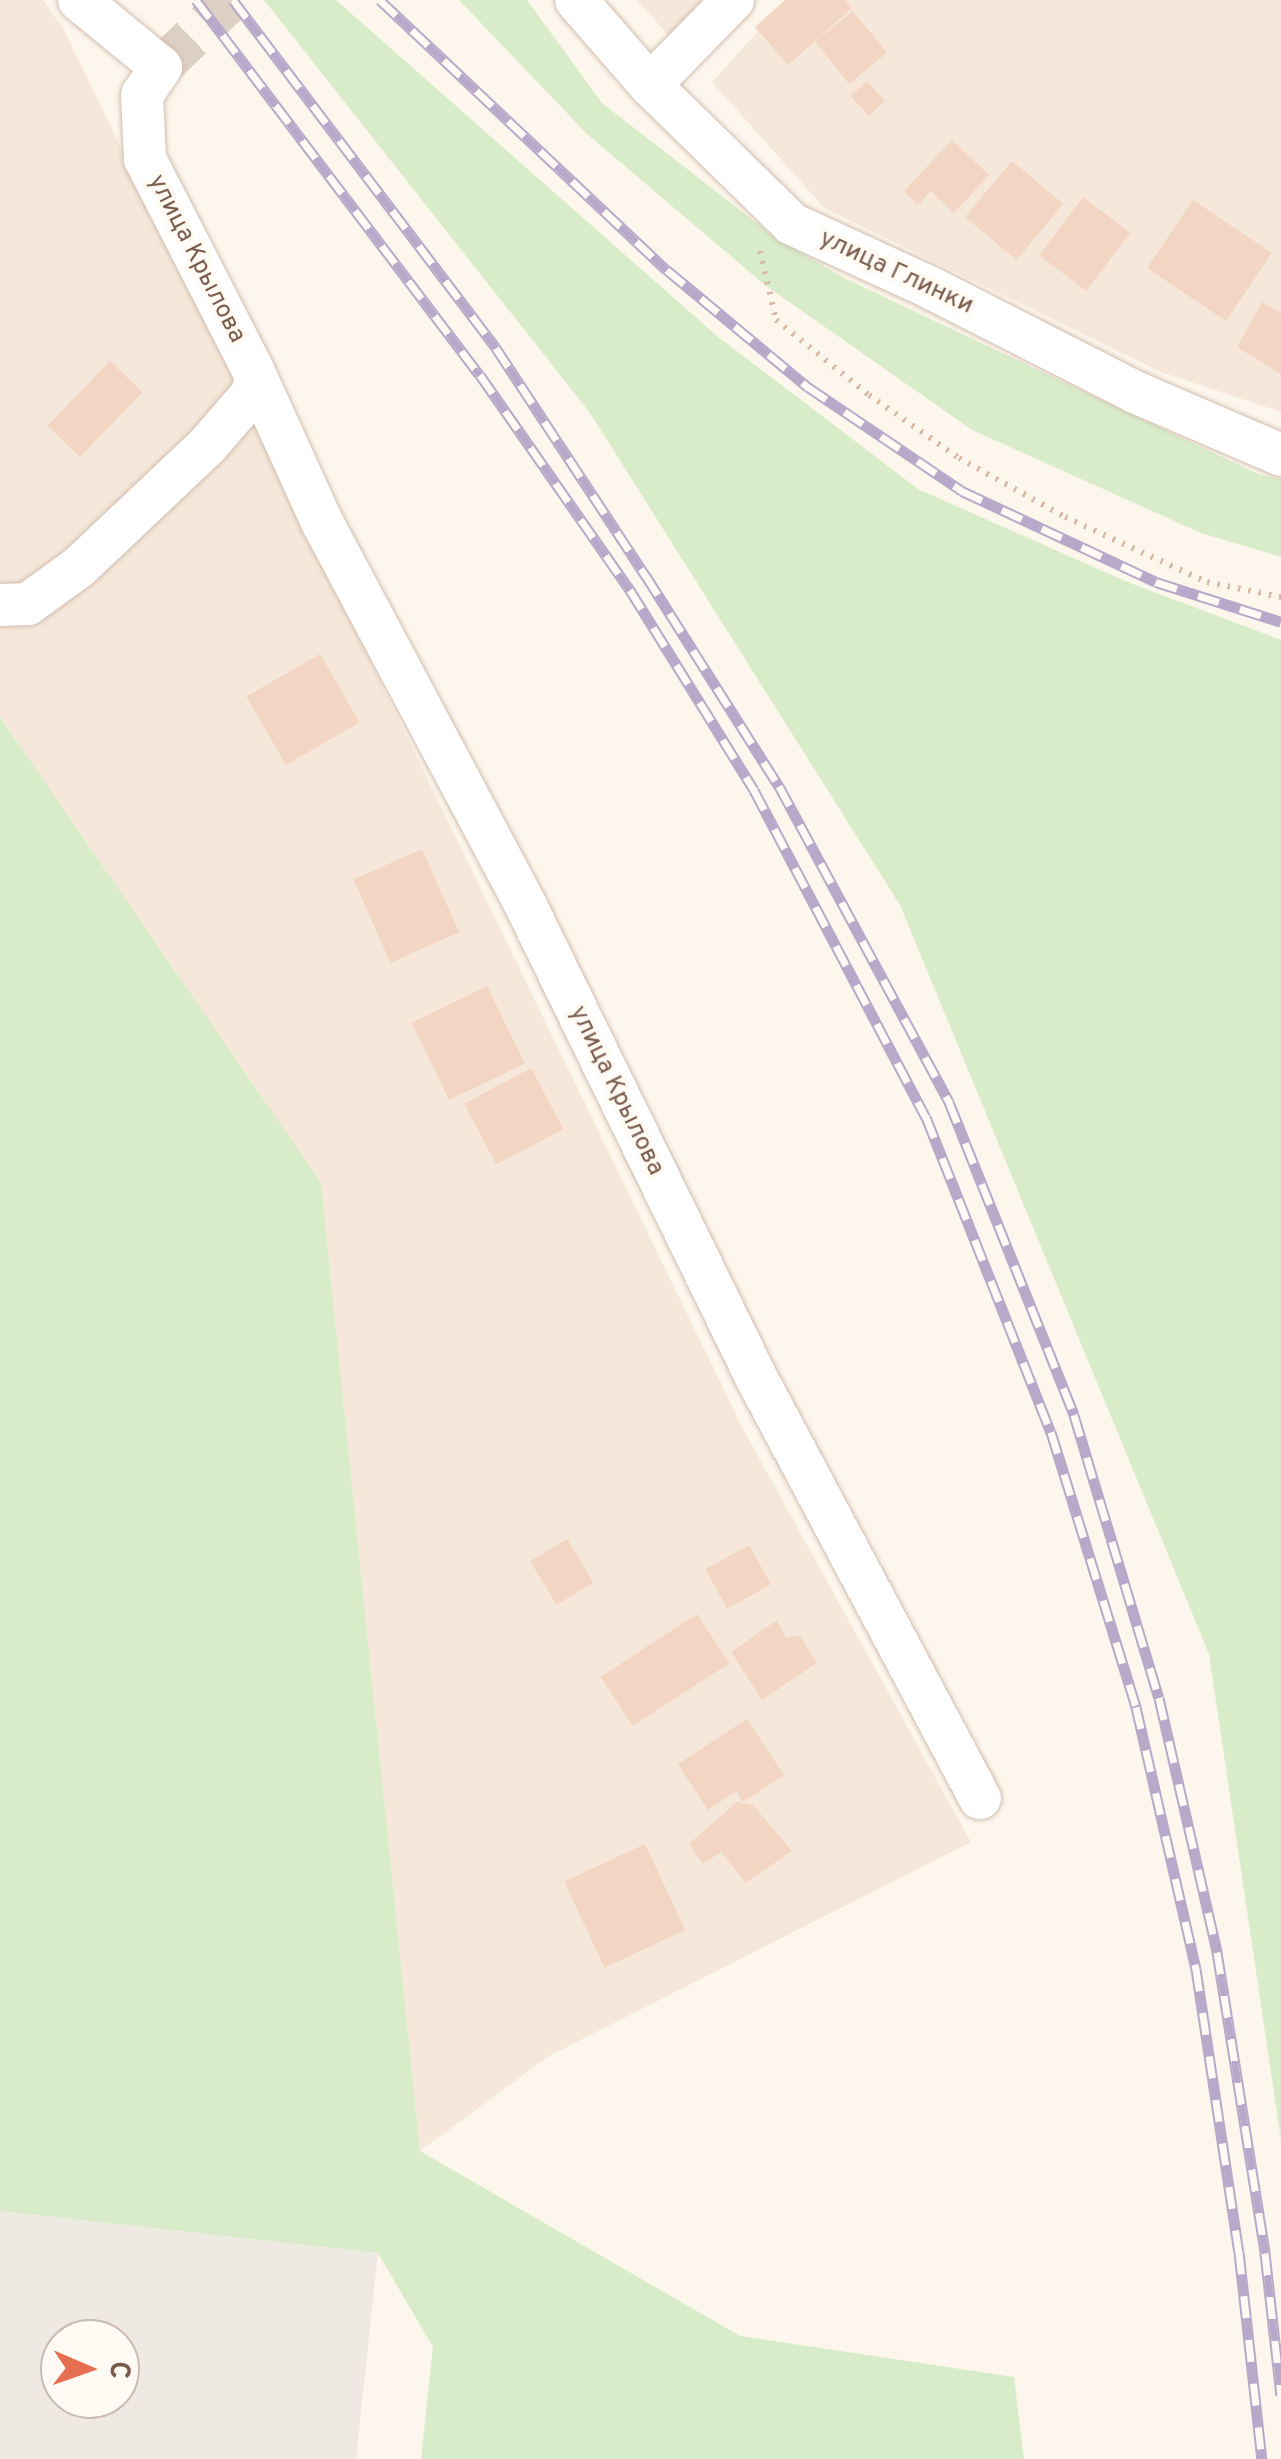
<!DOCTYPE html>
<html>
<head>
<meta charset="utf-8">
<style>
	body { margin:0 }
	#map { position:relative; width:1281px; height:2459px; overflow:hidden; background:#fdf6ec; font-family:Overpass,sans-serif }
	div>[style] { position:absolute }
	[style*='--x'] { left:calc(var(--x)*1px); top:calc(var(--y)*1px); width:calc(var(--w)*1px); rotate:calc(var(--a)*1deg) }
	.residential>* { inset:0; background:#f5e8da }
	.industrial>* { inset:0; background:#efe9e4 }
	.green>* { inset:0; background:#d8ecc9 }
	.building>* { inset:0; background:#f3d5c3; transform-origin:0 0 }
	.street-tunnel>* { height:42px; margin-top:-21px; transform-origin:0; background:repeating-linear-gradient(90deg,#dcd0c4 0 42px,transparent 0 63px) }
	.path>* { height:6px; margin-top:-3px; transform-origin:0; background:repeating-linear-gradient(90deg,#d9b8a5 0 2.5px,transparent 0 10.5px) }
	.roads { filter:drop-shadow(0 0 2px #d1beb0) drop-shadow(0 0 2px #d1beb0) }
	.street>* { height:42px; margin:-21px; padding:0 21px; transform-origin:21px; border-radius:21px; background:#fff }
	.rail>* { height:11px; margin-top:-5.5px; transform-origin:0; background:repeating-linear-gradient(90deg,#fffaf3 0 22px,#b9a8c9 0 44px); box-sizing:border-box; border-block:2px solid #b9a8c9 }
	span { translate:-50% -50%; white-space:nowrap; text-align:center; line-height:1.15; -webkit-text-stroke:8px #fffaf3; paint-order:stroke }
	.street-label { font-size:25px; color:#7a5c4d }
	.north { position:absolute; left:40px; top:2319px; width:100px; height:100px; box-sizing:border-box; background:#fffaf3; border:2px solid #cabbb1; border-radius:50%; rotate:92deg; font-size:28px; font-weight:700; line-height:40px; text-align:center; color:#7a5c4d }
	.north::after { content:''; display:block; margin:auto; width:35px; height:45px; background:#e76f51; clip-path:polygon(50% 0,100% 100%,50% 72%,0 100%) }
</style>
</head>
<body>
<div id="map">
	<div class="residential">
		<div style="clip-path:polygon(0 0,43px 0,63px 28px,742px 1427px,971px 1842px,549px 2056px,420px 2151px,321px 1184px,0 717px)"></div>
		<div style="clip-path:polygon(637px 0,720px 0,676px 44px)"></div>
		<div style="clip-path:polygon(786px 0,1281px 0,1281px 412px,1161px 372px,824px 208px,712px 82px)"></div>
	</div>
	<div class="industrial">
		<div style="clip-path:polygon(evenodd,0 2211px,378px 2253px,356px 2459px,0 2459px,0 2211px,60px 2339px,120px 2339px,120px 2399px,60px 2399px,60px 2339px)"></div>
	</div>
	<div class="green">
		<div style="clip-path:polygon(264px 0,336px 0,717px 336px,918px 489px,1125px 581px,1281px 640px,1281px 2140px,1209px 1654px,900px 905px,590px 413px)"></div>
		<div style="clip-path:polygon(459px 0,527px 0,602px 103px,776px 238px,844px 278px,1260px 475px,1281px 479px,1281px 557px,1201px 533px,972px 430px,765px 285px,587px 134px)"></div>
		<div style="clip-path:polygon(0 717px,321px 1183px,420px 2151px,740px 2336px,1014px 2377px,1024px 2459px,421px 2459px,433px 2347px,378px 2253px,0 2211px)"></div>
	</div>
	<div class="building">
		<div style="clip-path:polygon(785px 0,845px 0,852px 8px,788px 65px,755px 27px)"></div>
		<div style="left:853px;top:11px;width:54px;height:49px;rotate:51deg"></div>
		<div style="left:867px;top:81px;width:27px;height:22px;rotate:48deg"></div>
		<div style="clip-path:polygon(952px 140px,989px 175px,954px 213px,931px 191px,918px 205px,904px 191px)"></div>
		<div style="left:1012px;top:161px;width:67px;height:73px;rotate:40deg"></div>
		<div style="left:1083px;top:197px;width:59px;height:73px;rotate:37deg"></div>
		<div style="left:1193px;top:200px;width:95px;height:82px;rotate:34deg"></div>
		<div style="clip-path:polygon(1262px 302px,1281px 313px,1281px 374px,1237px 347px)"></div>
		<div style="left:110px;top:361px;width:45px;height:90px;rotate:44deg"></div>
		<div style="left:320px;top:654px;width:79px;height:85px;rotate:60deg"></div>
		<div style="left:422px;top:849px;width:91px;height:75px;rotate:66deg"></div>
		<div style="left:487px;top:986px;width:86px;height:84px;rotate:64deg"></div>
		<div style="left:531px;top:1068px;width:69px;height:76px;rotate:62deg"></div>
		<div style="left:567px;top:1539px;width:51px;height:43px;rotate:59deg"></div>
		<div style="left:749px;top:1545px;width:45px;height:50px;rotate:61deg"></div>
		<div style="left:697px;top:1614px;width:59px;height:115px;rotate:57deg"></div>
		<div style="clip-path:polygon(777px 1620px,786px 1638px,799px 1635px,817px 1663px,762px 1700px,731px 1652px)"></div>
		<div style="clip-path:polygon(747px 1719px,784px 1775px,743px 1802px,736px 1791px,708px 1810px,678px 1764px)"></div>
		<div style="clip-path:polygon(737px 1802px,753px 1805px,792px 1851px,746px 1883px,721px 1852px,703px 1864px,689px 1844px)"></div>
		<div style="left:645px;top:1844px;width:95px;height:89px;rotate:65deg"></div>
	</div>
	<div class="street-tunnel">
		<div style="--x:161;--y:67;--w:97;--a:-43.7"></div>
	</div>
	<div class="path">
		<div style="--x:760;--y:251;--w:71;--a:76.9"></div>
		<div style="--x:776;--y:320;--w:119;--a:38.9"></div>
		<div style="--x:869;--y:395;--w:110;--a:35"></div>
		<div style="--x:959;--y:458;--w:121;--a:29.1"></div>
		<div style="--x:1065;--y:517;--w:156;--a:24.6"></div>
		<div style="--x:1207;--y:582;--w:76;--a:11.5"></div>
	</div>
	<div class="roads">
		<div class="street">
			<div style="--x:79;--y:0;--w:106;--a:39.3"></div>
			<div style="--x:161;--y:67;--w:34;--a:124"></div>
			<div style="--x:142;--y:95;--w:64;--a:87.3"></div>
			<div style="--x:145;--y:159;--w:237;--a:62.9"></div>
			<div style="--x:253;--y:370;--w:167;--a:65.6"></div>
			<div style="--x:322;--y:522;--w:435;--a:62"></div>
			<div style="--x:526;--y:906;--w:524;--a:63.97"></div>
			<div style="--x:756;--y:1377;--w:477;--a:62"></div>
			<div style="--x:576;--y:0;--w:113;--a:49"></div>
			<div style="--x:650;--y:85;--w:199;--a:44.4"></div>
			<div style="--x:792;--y:224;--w:155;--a:24.7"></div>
			<div style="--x:933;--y:289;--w:227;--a:27"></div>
			<div style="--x:1135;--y:392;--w:159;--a:23.3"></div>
			<div style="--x:650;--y:85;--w:119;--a:-45.7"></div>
			<div style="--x:0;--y:605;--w:28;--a:-2"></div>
			<div style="--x:28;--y:604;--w:63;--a:-36"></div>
			<div style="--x:79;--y:567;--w:176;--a:-43.4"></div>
			<div style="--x:207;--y:446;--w:67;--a:-49.2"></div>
			<div style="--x:251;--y:395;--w:14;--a:-73"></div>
		</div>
	</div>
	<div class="rail">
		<div style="--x:196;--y:0;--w:470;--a:52.9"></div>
		<div style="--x:480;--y:375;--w:262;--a:55.1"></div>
		<div style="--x:630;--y:590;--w:235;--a:58.2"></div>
		<div style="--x:754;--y:790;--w:369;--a:62.3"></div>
		<div style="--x:926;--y:1117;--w:339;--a:68.4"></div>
		<div style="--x:1051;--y:1432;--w:288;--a:72.8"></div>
		<div style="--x:1136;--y:1707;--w:269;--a:77.1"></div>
		<div style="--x:1196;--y:1969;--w:286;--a:81.4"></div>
		<div style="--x:1239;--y:2252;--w:208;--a:83.7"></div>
		<div style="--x:233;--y:0;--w:436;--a:52.9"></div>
		<div style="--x:496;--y:348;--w:273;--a:56.7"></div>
		<div style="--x:646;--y:576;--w:249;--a:57.7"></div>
		<div style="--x:779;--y:786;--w:359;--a:61.7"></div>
		<div style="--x:949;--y:1102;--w:337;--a:68.2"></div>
		<div style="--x:1074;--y:1415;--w:295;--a:73.3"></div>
		<div style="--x:1159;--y:1698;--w:261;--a:77.1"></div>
		<div style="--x:1217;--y:1952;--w:305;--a:80.9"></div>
		<div style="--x:1265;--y:2253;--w:143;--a:83.6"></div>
		<div style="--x:380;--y:0;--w:394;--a:43.3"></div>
		<div style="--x:667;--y:270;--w:183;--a:39.7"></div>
		<div style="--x:808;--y:387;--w:186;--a:34"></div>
		<div style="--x:962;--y:491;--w:214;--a:25.1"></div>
		<div style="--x:1156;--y:582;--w:131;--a:17.7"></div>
	</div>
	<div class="street-label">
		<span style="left:196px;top:259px;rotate:63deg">улица Крылова</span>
		<span style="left:896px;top:273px;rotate:25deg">улица Глинки</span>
		<span style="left:616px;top:1091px;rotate:64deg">улица Крылова</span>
	</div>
	<div class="north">С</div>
</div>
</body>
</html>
